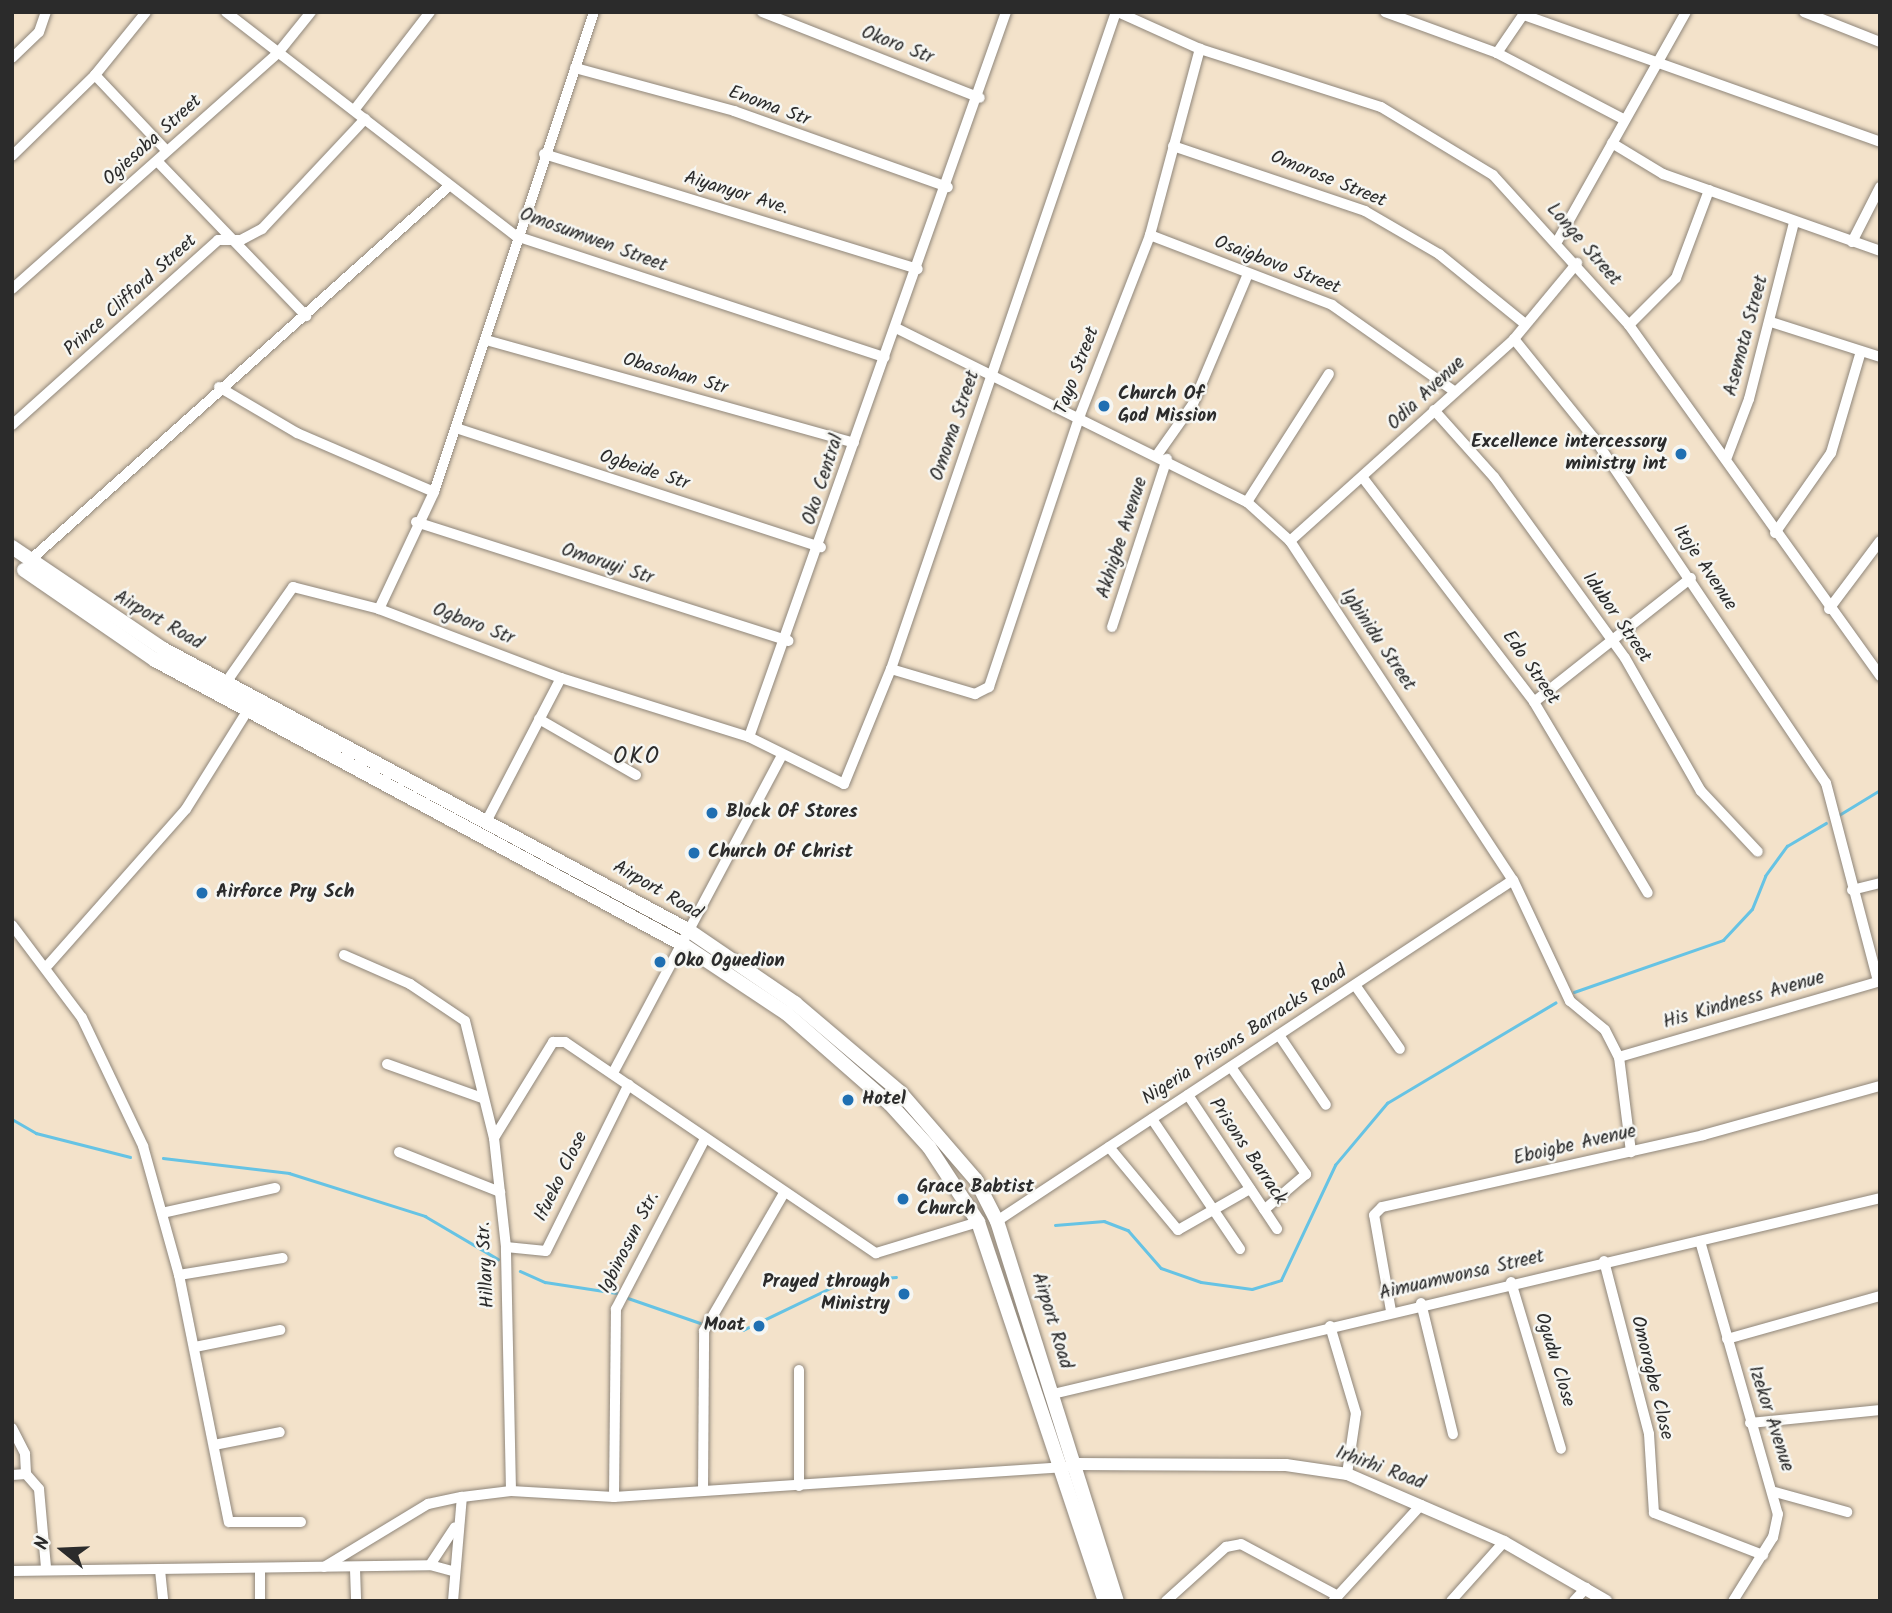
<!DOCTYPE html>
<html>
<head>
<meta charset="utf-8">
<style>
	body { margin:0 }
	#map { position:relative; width:1892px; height:1613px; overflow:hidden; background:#f3e2ca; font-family:Kalam,sans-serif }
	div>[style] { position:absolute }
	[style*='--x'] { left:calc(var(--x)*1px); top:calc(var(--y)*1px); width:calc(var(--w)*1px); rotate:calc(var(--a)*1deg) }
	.stream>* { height:2.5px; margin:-1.25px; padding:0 1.25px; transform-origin:1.25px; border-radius:1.25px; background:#66c3e4 }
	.roads { filter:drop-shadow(0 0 2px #8f867a) drop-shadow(0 0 2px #8f867a) }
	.minor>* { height:10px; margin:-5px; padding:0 5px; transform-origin:5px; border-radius:5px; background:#fff }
	.tertiary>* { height:12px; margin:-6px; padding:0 6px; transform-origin:6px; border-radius:6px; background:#fff }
	.secondary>* { height:14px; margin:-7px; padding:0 7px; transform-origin:7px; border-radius:7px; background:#fff }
	.dots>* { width:19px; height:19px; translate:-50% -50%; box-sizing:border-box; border:4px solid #f6f6f2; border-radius:50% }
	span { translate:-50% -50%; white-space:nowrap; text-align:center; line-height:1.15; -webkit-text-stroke:5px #f6f6f2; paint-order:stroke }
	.street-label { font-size:19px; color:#2b2b2b }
	.poi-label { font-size:19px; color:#2b2b2b; font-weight:700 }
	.left { translate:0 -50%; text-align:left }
	.right { translate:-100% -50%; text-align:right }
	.quarter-label { font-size:23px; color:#2b2b2b; letter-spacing:2px }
	.frame { position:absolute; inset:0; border:14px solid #2b2b2b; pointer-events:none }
	.north { position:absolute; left:28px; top:1515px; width:70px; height:70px; -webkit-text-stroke:5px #f6f6f2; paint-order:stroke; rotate:288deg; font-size:19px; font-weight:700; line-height:28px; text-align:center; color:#2b2b2b }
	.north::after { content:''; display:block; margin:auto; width:24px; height:32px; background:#2b2b2b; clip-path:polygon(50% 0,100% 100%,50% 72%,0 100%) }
</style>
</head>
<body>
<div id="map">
	<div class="stream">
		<div style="--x:1839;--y:815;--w:48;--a:-31.4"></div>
		<div style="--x:1574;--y:992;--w:158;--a:-19.2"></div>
		<div style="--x:1723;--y:940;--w:42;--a:-46.9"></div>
		<div style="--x:1752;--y:909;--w:35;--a:-68"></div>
		<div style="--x:1765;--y:876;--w:37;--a:-54"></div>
		<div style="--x:1787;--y:846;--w:45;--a:-30.5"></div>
		<div style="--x:12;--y:1119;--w:28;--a:30"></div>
		<div style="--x:36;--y:1133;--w:97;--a:14.3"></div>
		<div style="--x:163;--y:1158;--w:127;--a:6.8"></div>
		<div style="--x:289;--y:1173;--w:143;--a:17.5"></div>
		<div style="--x:425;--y:1216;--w:85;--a:30.5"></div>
		<div style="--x:1055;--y:1225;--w:49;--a:-4.7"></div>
		<div style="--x:1104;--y:1221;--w:26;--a:21"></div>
		<div style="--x:1128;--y:1230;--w:50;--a:49"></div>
		<div style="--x:1161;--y:1268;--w:42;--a:19.3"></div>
		<div style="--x:1201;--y:1282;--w:51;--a:7.8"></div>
		<div style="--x:1252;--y:1289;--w:30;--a:-17"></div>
		<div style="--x:1281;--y:1280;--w:127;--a:-64.8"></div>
		<div style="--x:1335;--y:1165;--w:81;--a:-50"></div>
		<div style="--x:1387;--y:1103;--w:196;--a:-30.8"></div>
		<div style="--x:520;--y:1271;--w:27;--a:24"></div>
		<div style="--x:545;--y:1282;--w:72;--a:8.8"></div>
		<div style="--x:628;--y:1298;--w:76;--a:19.1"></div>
		<div style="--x:714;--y:1326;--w:29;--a:8"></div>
		<div style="--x:743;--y:1330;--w:113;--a:-25.7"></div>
		<div style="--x:845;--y:1281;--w:51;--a:-4.5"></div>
	</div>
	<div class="roads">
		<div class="minor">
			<div style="--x:226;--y:12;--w:366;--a:37.7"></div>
			<div style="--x:516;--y:236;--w:388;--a:18.2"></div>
			<div style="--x:762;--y:12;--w:234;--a:21.5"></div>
			<div style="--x:1118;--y:12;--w:90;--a:24.3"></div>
			<div style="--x:1200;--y:49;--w:190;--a:17.8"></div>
			<div style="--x:1381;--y:107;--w:131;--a:31.3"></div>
			<div style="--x:1493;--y:175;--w:202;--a:47.8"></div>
			<div style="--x:1629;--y:325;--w:432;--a:54.4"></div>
			<div style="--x:1385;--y:12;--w:119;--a:20.1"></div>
			<div style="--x:1497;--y:53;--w:144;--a:27.6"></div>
			<div style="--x:1804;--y:12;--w:82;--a:21.5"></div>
			<div style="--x:1524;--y:15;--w:378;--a:19.6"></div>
			<div style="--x:1497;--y:53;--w:50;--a:-55.7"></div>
			<div style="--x:12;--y:58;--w:37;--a:-44"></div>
			<div style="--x:39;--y:32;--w:21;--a:-71"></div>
			<div style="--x:575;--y:68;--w:165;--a:15.1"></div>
			<div style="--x:734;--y:111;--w:227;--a:19.6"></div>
			<div style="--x:95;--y:75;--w:103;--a:46.6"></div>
			<div style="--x:355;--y:109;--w:123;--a:-52.3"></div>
			<div style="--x:1612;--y:143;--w:60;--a:31.3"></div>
			<div style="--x:1663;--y:174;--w:230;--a:19.5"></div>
			<div style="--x:1173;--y:146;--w:203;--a:18.7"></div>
			<div style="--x:1365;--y:211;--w:86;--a:30.2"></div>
			<div style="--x:1439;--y:254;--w:111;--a:39.1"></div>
			<div style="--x:544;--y:154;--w:391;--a:17.1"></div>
			<div style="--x:12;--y:156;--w:116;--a:-44.3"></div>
			<div style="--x:95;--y:75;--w:81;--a:-51"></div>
			<div style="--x:158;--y:162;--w:214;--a:46.1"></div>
			<div style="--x:1150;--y:235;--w:195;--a:21"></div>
			<div style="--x:1332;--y:305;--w:149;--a:35.2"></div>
			<div style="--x:1558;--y:240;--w:261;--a:-60.7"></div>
			<div style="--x:1852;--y:242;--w:62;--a:-63"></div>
			<div style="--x:12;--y:289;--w:356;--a:-41.6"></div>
			<div style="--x:278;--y:53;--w:53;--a:-51.2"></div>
			<div style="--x:1771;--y:322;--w:114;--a:17.8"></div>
			<div style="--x:1629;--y:325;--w:66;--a:-45"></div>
			<div style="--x:1676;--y:278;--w:94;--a:-69.4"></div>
			<div style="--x:896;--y:328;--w:392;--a:26.4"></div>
			<div style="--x:1247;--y:502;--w:58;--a:42.2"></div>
			<div style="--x:1290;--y:541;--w:406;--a:56.7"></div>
			<div style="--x:1513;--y:880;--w:134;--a:64.8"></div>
			<div style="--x:1570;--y:1001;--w:45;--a:39.6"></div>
			<div style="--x:1605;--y:1030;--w:30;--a:63"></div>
			<div style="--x:1619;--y:1057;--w:96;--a:82.8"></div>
			<div style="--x:1514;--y:339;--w:127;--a:51.1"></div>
			<div style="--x:1594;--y:438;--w:416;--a:56.1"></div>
			<div style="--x:1826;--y:783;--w:205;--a:75.3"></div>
			<div style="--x:486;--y:340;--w:382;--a:15.6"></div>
			<div style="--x:219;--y:387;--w:91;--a:30.5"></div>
			<div style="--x:297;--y:433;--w:149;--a:23.3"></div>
			<div style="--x:1434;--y:410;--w:90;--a:48.2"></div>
			<div style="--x:1494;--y:477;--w:223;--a:54.1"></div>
			<div style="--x:1625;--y:658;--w:153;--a:60.3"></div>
			<div style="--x:1701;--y:791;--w:83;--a:46.9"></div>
			<div style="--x:12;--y:425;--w:277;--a:-41.9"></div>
			<div style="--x:218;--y:240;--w:23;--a:0"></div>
			<div style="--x:241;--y:240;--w:24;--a:-28"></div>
			<div style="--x:262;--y:229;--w:151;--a:-46.9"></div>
			<div style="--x:456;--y:428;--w:384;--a:18.1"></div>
			<div style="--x:1157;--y:455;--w:62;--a:-54.8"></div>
			<div style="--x:1193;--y:404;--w:141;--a:-67.1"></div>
			<div style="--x:1727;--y:457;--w:62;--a:-69.2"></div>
			<div style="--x:1749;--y:399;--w:182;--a:-75.7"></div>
			<div style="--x:1363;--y:478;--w:282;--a:52.6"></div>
			<div style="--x:1534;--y:702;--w:222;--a:59.2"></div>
			<div style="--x:1247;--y:502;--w:152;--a:-57.4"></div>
			<div style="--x:416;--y:522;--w:391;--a:17.7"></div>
			<div style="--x:1775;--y:533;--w:98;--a:-55"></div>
			<div style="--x:1831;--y:453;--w:106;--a:-73.6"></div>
			<div style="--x:1290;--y:541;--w:302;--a:-42"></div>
			<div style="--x:1514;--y:339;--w:99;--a:-50.3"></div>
			<div style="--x:28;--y:562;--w:564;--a:-41.77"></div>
			<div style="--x:379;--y:609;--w:129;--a:-64.8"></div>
			<div style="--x:434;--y:492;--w:506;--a:-71.57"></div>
			<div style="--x:1829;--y:609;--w:85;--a:-53.1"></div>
			<div style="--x:1112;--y:627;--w:177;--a:-71.9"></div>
			<div style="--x:891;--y:669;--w:88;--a:16.6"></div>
			<div style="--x:975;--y:694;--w:16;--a:-27"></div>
			<div style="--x:989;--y:687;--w:287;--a:-71.5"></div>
			<div style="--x:1080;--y:415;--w:193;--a:-68.7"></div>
			<div style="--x:1150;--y:235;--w:193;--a:-75"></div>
			<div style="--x:227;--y:681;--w:115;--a:-54.9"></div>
			<div style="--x:293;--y:587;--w:89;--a:14.3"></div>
			<div style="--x:379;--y:609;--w:195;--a:20.8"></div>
			<div style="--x:561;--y:678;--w:197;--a:17.4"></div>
			<div style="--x:749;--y:737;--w:106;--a:26.3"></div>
			<div style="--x:844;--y:784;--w:124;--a:-67.8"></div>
			<div style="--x:891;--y:669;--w:694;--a:-71.1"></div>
			<div style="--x:1534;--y:702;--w:200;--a:-38.3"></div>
			<div style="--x:539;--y:719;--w:112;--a:30"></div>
			<div style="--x:749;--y:737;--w:769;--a:-70.48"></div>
			<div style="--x:486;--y:822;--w:162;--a:-62.5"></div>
			<div style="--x:1852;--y:890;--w:29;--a:-14"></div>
			<div style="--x:12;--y:925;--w:116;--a:53"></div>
			<div style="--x:82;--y:1018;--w:142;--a:64.5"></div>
			<div style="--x:143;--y:1146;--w:134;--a:74.4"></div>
			<div style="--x:179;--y:1275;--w:252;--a:78.6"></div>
			<div style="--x:229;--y:1522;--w:72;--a:0"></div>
			<div style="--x:344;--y:955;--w:72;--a:23.7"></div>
			<div style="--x:410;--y:984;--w:66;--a:33.9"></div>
			<div style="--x:465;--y:1021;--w:121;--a:76.1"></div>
			<div style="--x:48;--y:965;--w:208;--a:-48.5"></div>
			<div style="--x:186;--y:809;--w:119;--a:-58"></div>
			<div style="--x:1355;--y:985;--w:78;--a:54.9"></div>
			<div style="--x:1279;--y:1035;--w:84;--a:56.1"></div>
			<div style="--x:1619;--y:1057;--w:272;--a:-16.2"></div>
			<div style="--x:387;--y:1064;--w:101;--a:19.7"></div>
			<div style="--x:1231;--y:1067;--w:131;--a:55"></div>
			<div style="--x:1306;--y:1174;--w:55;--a:139.4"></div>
			<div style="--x:613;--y:1073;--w:358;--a:-62"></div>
			<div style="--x:1188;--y:1095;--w:161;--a:56.4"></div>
			<div style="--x:1152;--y:1119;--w:157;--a:55.9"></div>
			<div style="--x:1109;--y:1147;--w:108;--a:50.3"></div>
			<div style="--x:1178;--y:1230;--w:83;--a:-29.7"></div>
			<div style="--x:399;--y:1152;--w:109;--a:21.6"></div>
			<div style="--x:162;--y:1213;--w:116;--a:-12.5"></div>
			<div style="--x:997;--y:1221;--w:618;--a:-33.46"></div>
			<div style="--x:1700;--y:1241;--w:284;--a:74.1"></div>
			<div style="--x:1778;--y:1514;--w:24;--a:102"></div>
			<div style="--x:1773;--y:1537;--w:75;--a:122"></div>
			<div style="--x:506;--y:1247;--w:40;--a:5.7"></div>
			<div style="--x:546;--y:1251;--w:186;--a:-63.6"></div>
			<div style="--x:1604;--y:1261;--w:179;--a:75.4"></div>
			<div style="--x:1649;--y:1434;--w:79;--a:86.4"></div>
			<div style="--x:1654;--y:1513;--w:117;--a:21.1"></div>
			<div style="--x:179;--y:1275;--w:105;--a:-9.3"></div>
			<div style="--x:1511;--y:1282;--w:174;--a:73.3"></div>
			<div style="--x:1421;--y:1303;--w:135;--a:76.3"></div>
			<div style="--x:1391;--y:1311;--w:97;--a:-100"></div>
			<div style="--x:1374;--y:1215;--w:11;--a:-45"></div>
			<div style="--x:1382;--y:1207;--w:329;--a:-12.6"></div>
			<div style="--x:1703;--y:1135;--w:184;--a:-15.5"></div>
			<div style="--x:1330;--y:1326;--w:91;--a:73.4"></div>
			<div style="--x:1356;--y:1413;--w:62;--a:98.4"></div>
			<div style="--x:1727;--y:1339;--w:159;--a:-15.7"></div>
			<div style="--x:195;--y:1347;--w:87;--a:-11.3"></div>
			<div style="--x:1053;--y:1394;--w:850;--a:-13.33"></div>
			<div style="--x:1750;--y:1423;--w:131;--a:-5.7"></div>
			<div style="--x:12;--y:1428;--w:29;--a:63"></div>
			<div style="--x:25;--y:1454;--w:20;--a:87"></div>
			<div style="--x:26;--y:1474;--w:20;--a:49"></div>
			<div style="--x:39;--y:1489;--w:79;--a:84.9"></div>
			<div style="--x:214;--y:1445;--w:67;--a:-11.1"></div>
			<div style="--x:12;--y:1475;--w:14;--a:-4"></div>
			<div style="--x:799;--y:1486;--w:116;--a:-90"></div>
			<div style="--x:511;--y:1491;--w:244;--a:-91.2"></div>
			<div style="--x:506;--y:1247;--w:110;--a:-96.3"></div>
			<div style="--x:494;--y:1138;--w:113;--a:-58.4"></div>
			<div style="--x:553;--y:1042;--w:12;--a:0"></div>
			<div style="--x:565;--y:1042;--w:376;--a:34.2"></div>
			<div style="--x:876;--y:1253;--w:107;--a:-16.9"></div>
			<div style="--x:703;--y:1491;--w:160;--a:-89.6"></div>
			<div style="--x:704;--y:1331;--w:160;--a:-59.9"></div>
			<div style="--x:1775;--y:1492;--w:75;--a:15.5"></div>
			<div style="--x:614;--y:1497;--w:188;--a:-89.4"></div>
			<div style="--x:616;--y:1309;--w:192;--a:-62.4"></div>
			<div style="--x:430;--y:1565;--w:45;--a:-56.7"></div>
			<div style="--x:324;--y:1567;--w:122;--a:-31.2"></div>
			<div style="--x:428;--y:1504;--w:35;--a:-12"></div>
			<div style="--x:462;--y:1497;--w:49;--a:-7"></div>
			<div style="--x:511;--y:1491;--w:103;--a:3.3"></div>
			<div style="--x:614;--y:1497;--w:453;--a:-3.8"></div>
			<div style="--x:355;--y:1569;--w:32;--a:88"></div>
			<div style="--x:160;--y:1570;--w:31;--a:84"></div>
			<div style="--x:260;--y:1570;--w:31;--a:90"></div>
			<div style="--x:12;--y:1571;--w:418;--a:-0.8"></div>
			<div style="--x:430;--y:1565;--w:24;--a:15"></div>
			<div style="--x:1334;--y:1600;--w:129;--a:-47.5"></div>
			<div style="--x:453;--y:1601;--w:104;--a:-85.1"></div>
			<div style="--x:1166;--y:1601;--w:81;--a:-42"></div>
			<div style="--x:1226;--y:1547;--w:15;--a:-11"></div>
			<div style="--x:1241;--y:1544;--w:110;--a:28.2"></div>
			<div style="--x:1451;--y:1601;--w:79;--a:-48.1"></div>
			<div style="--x:1574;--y:1601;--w:18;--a:-47"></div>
		</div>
		<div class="tertiary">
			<div style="--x:1075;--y:1464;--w:211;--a:0.3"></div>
			<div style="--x:1286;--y:1465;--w:62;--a:8.4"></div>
			<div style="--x:1347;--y:1474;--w:171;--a:23.4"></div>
			<div style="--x:1504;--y:1542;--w:118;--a:30"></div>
		</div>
		<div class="secondary">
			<div style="--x:12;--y:547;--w:182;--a:34"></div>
			<div style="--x:163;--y:649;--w:595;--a:28.16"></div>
			<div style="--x:688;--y:930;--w:130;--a:34.3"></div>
			<div style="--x:795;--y:1003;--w:138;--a:40.3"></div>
			<div style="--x:900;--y:1092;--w:116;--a:49.2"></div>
			<div style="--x:976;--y:1180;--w:46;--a:62.9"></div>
			<div style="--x:997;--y:1221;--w:398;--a:72.5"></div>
			<div style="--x:24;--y:570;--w:159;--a:34.5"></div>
			<div style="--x:155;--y:660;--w:599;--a:28.32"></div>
			<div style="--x:682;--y:944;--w:125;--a:33.6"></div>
			<div style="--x:786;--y:1013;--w:138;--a:41.2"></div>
			<div style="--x:890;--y:1104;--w:58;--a:47.8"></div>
			<div style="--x:929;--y:1147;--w:90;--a:56.8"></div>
			<div style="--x:978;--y:1222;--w:400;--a:71.5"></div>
		</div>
	</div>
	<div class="dots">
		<div style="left:1104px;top:406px;background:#1f6fb2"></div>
		<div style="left:1681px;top:454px;background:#1f6fb2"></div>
		<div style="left:712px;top:813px;background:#1f6fb2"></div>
		<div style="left:694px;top:853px;background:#1f6fb2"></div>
		<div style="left:202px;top:893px;background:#1f6fb2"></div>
		<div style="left:660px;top:962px;background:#1f6fb2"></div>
		<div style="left:848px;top:1100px;background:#1f6fb2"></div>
		<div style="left:903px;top:1199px;background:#1f6fb2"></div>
		<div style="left:904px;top:1294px;background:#1f6fb2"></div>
		<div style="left:759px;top:1326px;background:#1f6fb2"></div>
	</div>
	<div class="street-label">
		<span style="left:897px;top:46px;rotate:21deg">Okoro Str</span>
		<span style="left:769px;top:107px;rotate:20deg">Enoma Str</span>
		<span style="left:153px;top:141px;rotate:-42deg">Ogiesoba Street</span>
		<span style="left:1328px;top:180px;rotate:22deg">Omorose Street</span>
		<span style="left:736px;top:194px;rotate:17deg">Aiyanyor Ave.</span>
		<span style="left:593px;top:241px;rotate:20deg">Omosumwen Street</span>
		<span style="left:1583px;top:245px;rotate:49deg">Longe Street</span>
		<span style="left:1277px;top:266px;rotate:21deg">Osaigbovo Street</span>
		<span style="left:131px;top:296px;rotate:-42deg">Prince Clifford Street</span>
		<span style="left:1747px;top:336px;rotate:-75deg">Asemota Street</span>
		<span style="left:1078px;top:371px;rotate:-69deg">Tayo Street</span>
		<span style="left:675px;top:375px;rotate:16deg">Obasohan Str</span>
		<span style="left:1427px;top:394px;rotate:-43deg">Odia Avenue</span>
		<span style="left:956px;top:426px;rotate:-71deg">Omoma Street</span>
		<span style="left:644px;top:471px;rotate:18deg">Ogbeide Str</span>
		<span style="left:824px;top:480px;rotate:-72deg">Oko Central</span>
		<span style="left:1123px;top:538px;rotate:-72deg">Akhigbe Avenue</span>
		<span style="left:607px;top:565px;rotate:18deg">Omoruyi Str</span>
		<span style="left:1704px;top:568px;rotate:56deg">Itoje Avenue</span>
		<span style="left:1616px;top:618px;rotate:55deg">Idubor Street</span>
		<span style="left:158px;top:621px;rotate:30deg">Airport Road</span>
		<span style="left:473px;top:625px;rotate:21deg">Ogboro Str</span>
		<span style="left:1377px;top:640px;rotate:56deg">Igbinidu Street</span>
		<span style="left:1530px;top:668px;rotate:55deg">Edo Street</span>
		<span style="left:657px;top:891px;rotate:30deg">Airport Road</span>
		<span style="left:1744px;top:1001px;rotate:-16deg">His Kindness Avenue</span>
		<span style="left:1245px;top:1036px;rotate:-33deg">Nigeria Prisons Barracks Road</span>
		<span style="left:1575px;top:1146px;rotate:-13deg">Eboigbe Avenue</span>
		<span style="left:1247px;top:1152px;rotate:56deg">Prisons Barrack</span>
		<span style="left:562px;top:1177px;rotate:-64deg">Ifueko Close</span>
		<span style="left:630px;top:1243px;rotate:-63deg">Igbinosun Str.</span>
		<span style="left:487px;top:1265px;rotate:-93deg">Hillary Str.</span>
		<span style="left:1462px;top:1276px;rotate:-13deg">Aimuamwonsa Street</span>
		<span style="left:1051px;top:1321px;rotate:73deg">Airport Road</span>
		<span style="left:1554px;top:1360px;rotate:73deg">Ogudu Close</span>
		<span style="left:1651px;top:1378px;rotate:76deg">Omorogbe Close</span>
		<span style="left:1770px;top:1419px;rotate:72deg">Izekor Avenue</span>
		<span style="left:1380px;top:1469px;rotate:20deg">Irhirhi Road</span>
	</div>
	<div class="poi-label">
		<span class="left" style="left:1118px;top:406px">Church Of<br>God Mission</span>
		<span class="right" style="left:1667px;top:454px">Excellence intercessory<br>ministry int</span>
		<span class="left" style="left:726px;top:813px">Block Of Stores</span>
		<span class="left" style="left:708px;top:853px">Church Of Christ</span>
		<span class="left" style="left:216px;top:893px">Airforce Pry Sch</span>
		<span class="left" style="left:674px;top:962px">Oko Oguedion</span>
		<span class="left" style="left:862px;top:1100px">Hotel</span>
		<span class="left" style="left:917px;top:1199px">Grace Babtist<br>Church</span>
		<span class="right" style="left:890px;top:1294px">Prayed through<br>Ministry</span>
		<span class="right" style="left:745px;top:1326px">Moat</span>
	</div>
	<div class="quarter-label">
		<span style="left:637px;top:757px">OKO</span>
	</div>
	<div class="frame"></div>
	<div class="north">N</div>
</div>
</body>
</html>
